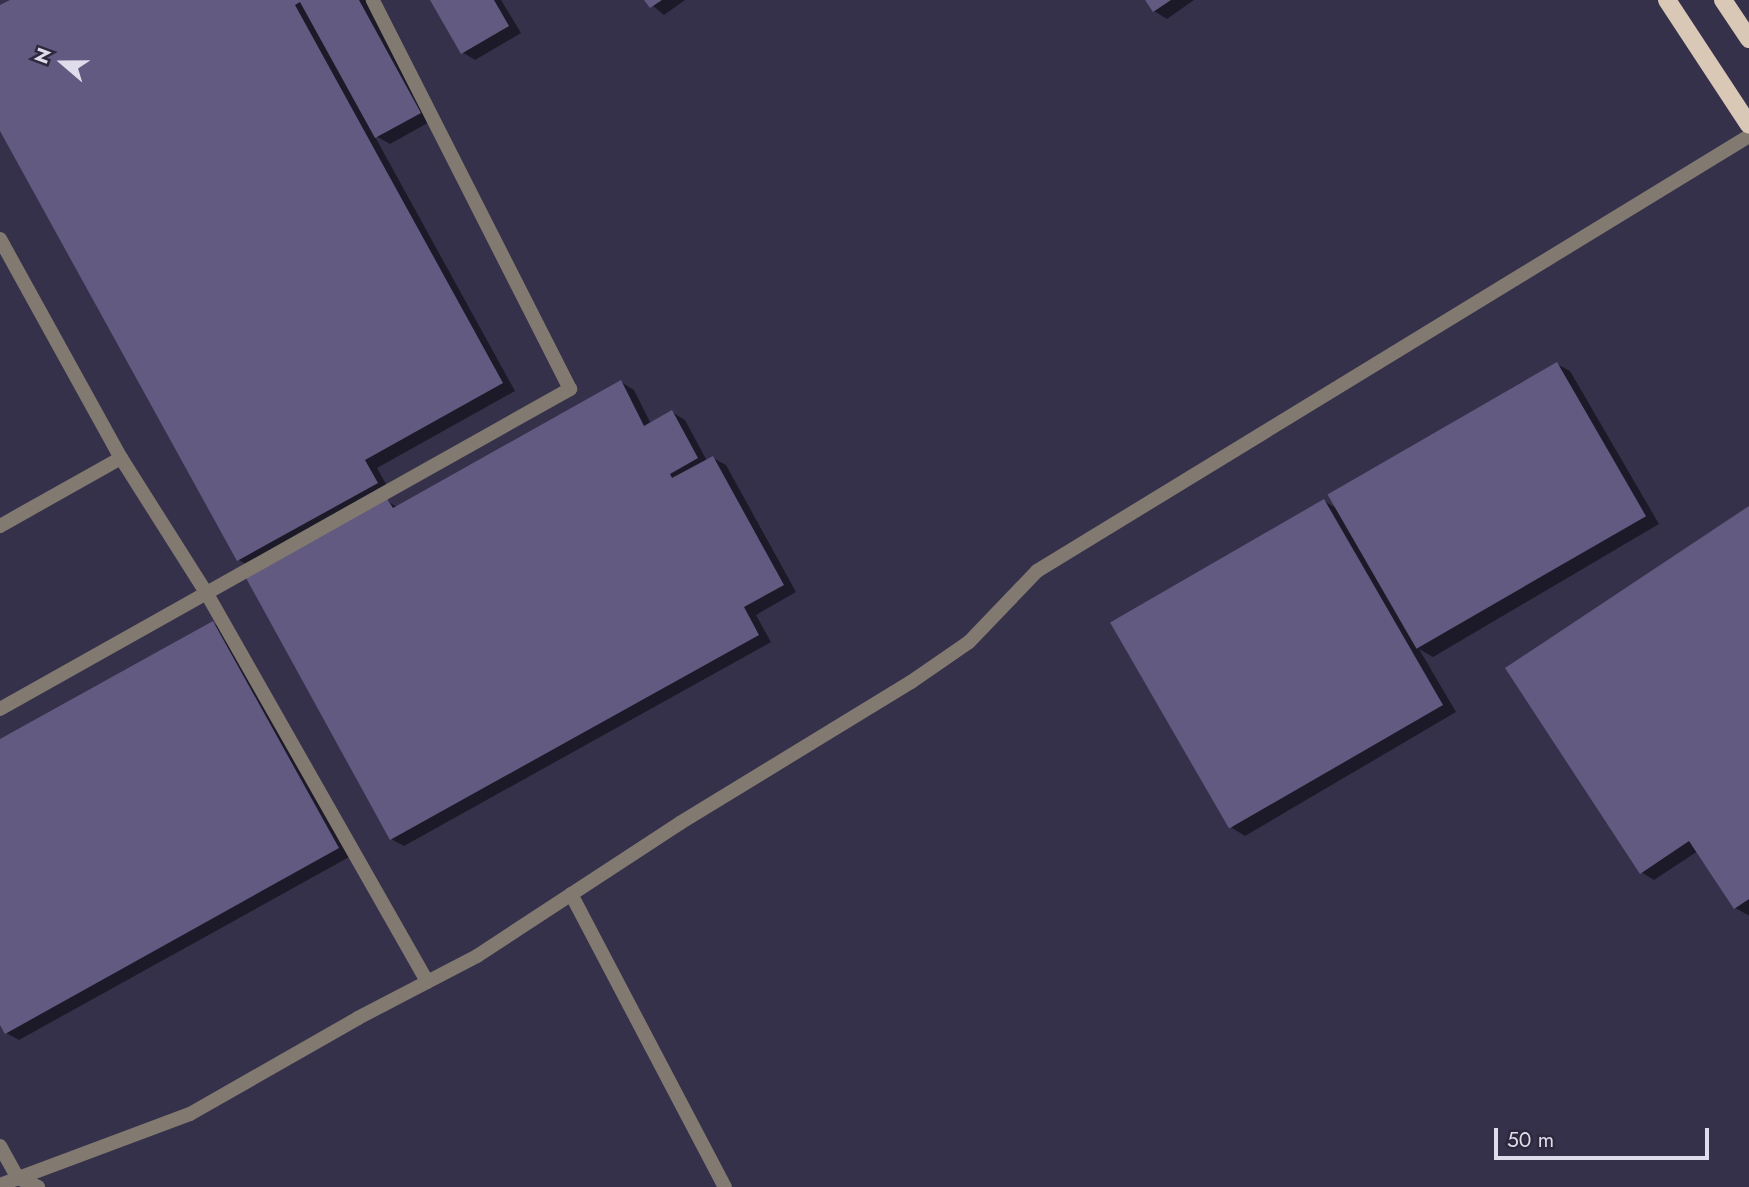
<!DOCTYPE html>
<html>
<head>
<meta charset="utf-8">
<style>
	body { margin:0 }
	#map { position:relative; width:1749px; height:1187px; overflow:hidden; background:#2d283d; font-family:Jost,sans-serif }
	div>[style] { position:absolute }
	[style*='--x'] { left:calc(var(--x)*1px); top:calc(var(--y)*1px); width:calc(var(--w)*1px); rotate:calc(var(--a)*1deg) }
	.built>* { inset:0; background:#36314b; transform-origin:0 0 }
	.shadow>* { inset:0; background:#0007 }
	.building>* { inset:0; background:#625a80; transform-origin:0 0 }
	.street>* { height:14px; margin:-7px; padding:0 7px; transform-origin:7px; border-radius:7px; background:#827a71 }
	.primary>* { height:18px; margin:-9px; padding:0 9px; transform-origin:9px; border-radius:9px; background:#d9c8b5 }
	span { translate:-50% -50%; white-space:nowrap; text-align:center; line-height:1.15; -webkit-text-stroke:5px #2d283d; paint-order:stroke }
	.north { position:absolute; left:28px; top:28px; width:70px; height:70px; -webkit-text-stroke:5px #2d283d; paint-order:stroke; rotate:290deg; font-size:19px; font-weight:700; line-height:28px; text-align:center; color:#dfddeb }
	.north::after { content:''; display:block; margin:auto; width:24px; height:32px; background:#dfddeb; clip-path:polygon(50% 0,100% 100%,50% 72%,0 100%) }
	.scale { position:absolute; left:1494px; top:1128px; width:215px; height:32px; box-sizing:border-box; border:4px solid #dfddeb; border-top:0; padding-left:9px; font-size:21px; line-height:24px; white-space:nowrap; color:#dfddeb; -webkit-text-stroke:5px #2d283d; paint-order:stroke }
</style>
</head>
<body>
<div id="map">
	<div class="built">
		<div style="left:0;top:0;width:1749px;height:1187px"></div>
	</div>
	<div class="shadow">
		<div style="clip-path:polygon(13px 0,367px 0,433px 120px,390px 144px,374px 135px,515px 391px,377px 468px,390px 491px,252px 568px,239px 560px,0 127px,0 7px)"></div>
		<div style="clip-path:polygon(432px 0,501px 0,521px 33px,475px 60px,462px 52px)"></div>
		<div style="clip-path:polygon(646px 0,685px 0,664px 15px)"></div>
		<div style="clip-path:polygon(1147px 0,1194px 0,1167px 19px,1154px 11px)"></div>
		<div style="clip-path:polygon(1557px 364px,1570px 371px,1659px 524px,1433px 657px,1419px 649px,1456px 712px,1245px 836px,1232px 828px,1324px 501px,1338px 509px)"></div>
		<div style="clip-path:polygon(621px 382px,634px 390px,651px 424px,672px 412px,685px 420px,707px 461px,713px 458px,726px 465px,796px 592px,756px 615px,771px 642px,404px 846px,391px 839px,387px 501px,397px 507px)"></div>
		<div style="clip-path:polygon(1749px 509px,1749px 915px,1748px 915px,1735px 908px,1698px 851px,1654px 880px,1641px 872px)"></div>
		<div style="clip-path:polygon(213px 623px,226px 630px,351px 856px,19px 1040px,6px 1033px,0 1022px,0 741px)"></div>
	</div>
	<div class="building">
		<div style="clip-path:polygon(10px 0,359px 0,421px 113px,375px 138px,300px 2px,295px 5px,503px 383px,365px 460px,378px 483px,237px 561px,0 131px,0 5px)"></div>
		<div style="clip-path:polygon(430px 0,494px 0,509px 26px,461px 54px)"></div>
		<div style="clip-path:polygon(644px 0,662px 0,650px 8px)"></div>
		<div style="clip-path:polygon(1145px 0,1171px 0,1153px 12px)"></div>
		<div style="left:1557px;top:362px;width:178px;height:265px;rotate:60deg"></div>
		<div style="clip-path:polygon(621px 380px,644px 426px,672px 410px,698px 458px,670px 474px,672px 478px,713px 456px,784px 585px,744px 607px,759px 635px,390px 840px,246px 578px,387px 499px,393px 508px)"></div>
		<div style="left:1324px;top:499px;width:238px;height:247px;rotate:60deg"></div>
		<div style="clip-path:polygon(1749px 506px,1749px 899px,1734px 909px,1689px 841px,1640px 874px,1505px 668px)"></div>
		<div style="clip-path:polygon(213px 621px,339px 848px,5px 1034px,0 1025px,0 739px)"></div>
	</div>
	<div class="street">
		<div style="--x:0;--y:239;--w:250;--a:61.1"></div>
		<div style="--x:121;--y:458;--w:139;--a:150.7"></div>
		<div style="--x:121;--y:458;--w:161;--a:57.7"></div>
		<div style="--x:207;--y:594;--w:446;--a:60.4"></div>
		<div style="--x:0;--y:709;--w:654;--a:-29.31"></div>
		<div style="--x:570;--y:389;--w:436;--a:-116.9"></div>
		<div style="--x:571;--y:894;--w:331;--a:62.3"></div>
		<div style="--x:0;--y:1146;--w:37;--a:61"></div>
		<div style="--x:18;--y:1178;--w:22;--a:24"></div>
		<div style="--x:0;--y:1185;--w:203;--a:-20.5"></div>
		<div style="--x:190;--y:1114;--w:193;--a:-29.7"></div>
		<div style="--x:358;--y:1018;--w:134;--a:-27.5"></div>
		<div style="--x:477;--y:956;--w:243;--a:-33.2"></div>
		<div style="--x:680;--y:823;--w:271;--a:-31.4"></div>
		<div style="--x:911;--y:682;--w:70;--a:-34.6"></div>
		<div style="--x:969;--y:642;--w:98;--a:-46.2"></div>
		<div style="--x:1037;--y:571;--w:834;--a:-31.42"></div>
	</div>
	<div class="primary">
		<div style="--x:1667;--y:0;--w:149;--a:56.7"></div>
		<div style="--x:1723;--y:0;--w:47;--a:56.3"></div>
	</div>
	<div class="north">N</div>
	<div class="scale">50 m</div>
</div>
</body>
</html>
